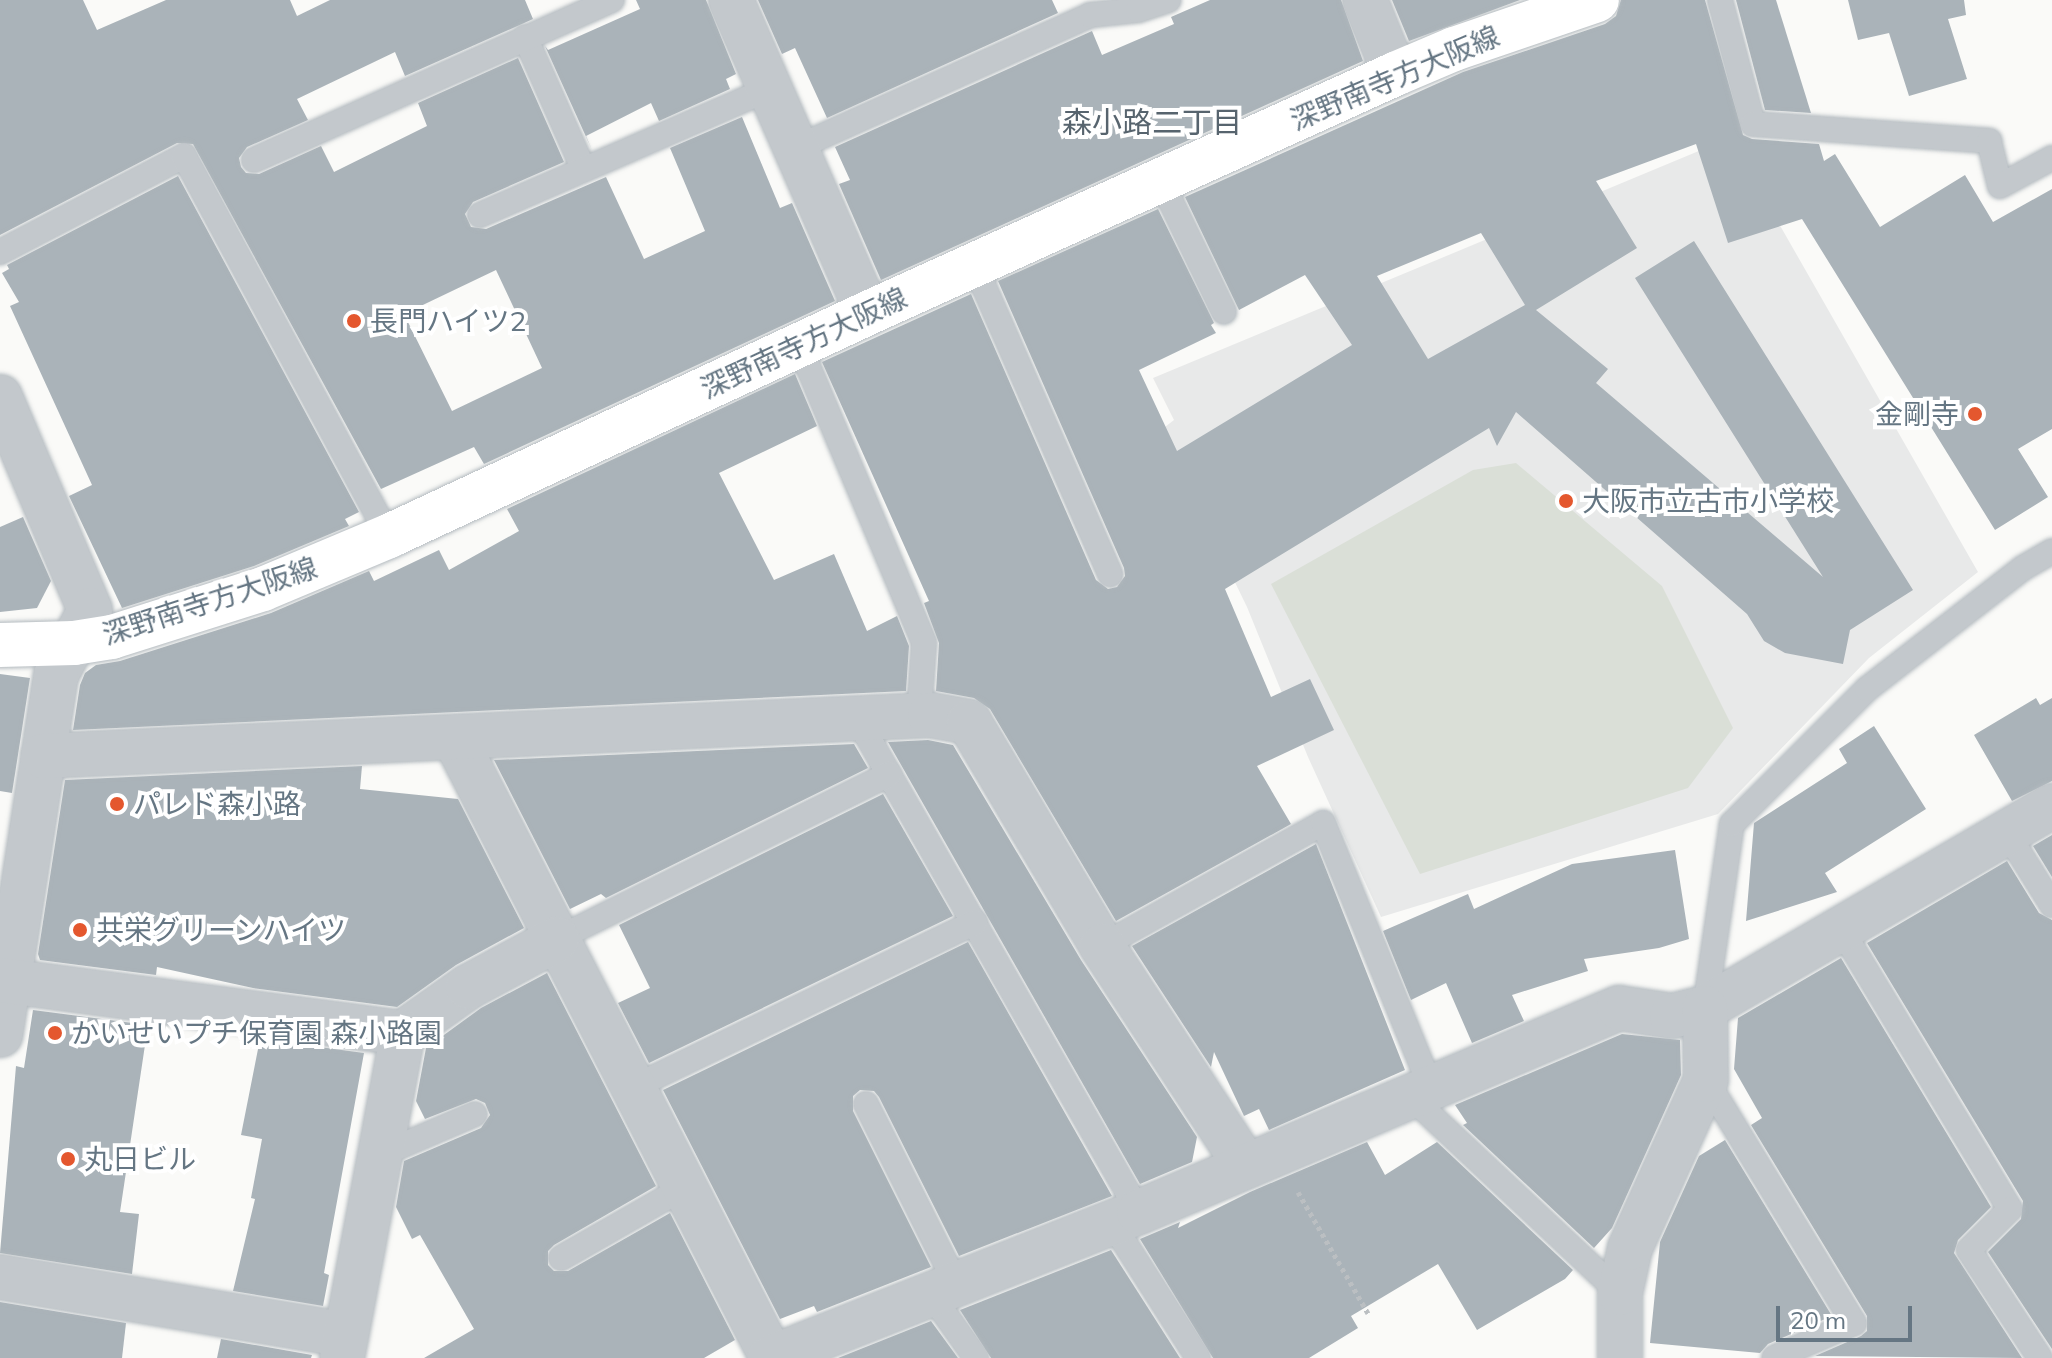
<!DOCTYPE html>
<html>
<head>
<meta charset="utf-8">
<style>
	body { margin:0 }
	#map { position:relative; width:2052px; height:1358px; overflow:hidden; background:#fafaf8; font-family:Mulish,"Noto Sans JP",sans-serif }
	div>[style] { position:absolute }
	[style*='--x'] { left:calc(var(--x)*1px); top:calc(var(--y)*1px); width:calc(var(--w)*1px); rotate:calc(var(--a)*1deg) }
	.built>* { inset:0; background:#e8e9e9 }
	.green>* { inset:0; background:#dadfd7 }
	.building>* { inset:0; background:#aab3b9 }
	.path>* { height:5px; margin-top:-2.5px; transform-origin:0; background:repeating-linear-gradient(90deg,#bbbfc2 0 4px,transparent 0 8px) }
	.roads { filter:drop-shadow(0 0 2px #b3babf) drop-shadow(0 0 2px #b3babf) }
	.service>* { height:24px; margin:-12px; padding:0 12px; transform-origin:12px; border-radius:12px; background:#c3c8cc }
	.minor>* { height:44px; margin:-22px; padding:0 22px; transform-origin:22px; border-radius:22px; background:#c3c8cc }
	.secondary>* { height:44px; margin:-22px; padding:0 22px; transform-origin:22px; border-radius:22px; background:#fff }
	.dots>* { width:22px; height:22px; translate:-50% -50%; box-sizing:border-box; border:4px solid #fff; border-radius:50% }
	span { translate:-50% -50%; white-space:nowrap; text-align:center; line-height:1.15; -webkit-text-stroke:8px #fff; paint-order:stroke }
	.street-label { font-size:28px; color:#657683 }
	.poi-label { font-size:28px; color:#657683 }
	.left { translate:0 -50%; text-align:left }
	.right { translate:-100% -50%; text-align:right }
	.neighbourhood-label { font-size:30px; color:#57646e }
	.scale { position:absolute; left:1776px; top:1306px; width:136px; height:36px; box-sizing:border-box; border:4px solid #657683; border-top:0; padding-left:10px; font-size:24px; line-height:28px; white-space:nowrap; color:#657683; -webkit-text-stroke:6px #fff; paint-order:stroke }
</style>
</head>
<body>
<div id="map">
	<div class="built">
		<div style="clip-path:polygon(1730px 138px,1978px 572px,1869px 658px,1718px 814px,1381px 917px,1308px 757px,1247px 607px,1161px 430px,1174px 420px,1153px 378px)"></div>
	</div>
	<div class="green">
		<div style="clip-path:polygon(1516px 463px,1662px 586px,1733px 728px,1688px 788px,1420px 874px,1271px 584px,1473px 470px)"></div>
	</div>
	<div class="building">
		<div style="clip-path:polygon(evenodd,0 0,83px 0,97px 30px,166px 0,290px 0,297px 16px,330px 0,525px 0,533px 19px,405px 76px,395px 52px,297px 99px,308px 120px,247px 147px,239px 158px,241px 167px,246px 173px,259px 174px,321px 146px,334px 172px,427px 126px,418px 103px,518px 58px,564px 162px,473px 202px,465px 214px,471px 227px,486px 229px,606px 177px,644px 259px,705px 231px,670px 148px,742px 117px,780px 208px,792px 203px,835px 301px,484px 464px,474px 447px,381px 489px,193px 144px,177px 143px,0 235px,0 0,496px 270px,542px 368px,452px 411px,404px 314px,496px 270px)"></div>
		<div style="clip-path:polygon(636px 0,706px 0,736px 74px,726px 79px,730px 89px,659px 121px,651px 103px,586px 136px,592px 150px,545px 46px,548px 50px,640px 9px)"></div>
		<div style="clip-path:polygon(758px 0,1052px 0,1058px 13px,827px 118px,795px 48px,782px 54px)"></div>
		<div style="clip-path:polygon(1210px 0,1341px 0,1363px 61px,881px 280px,839px 184px,850px 180px,835px 147px,1092px 31px,1102px 55px,1174px 24px,1171px 17px)"></div>
		<div style="clip-path:polygon(1392px 0,1520px 0,1409px 41px)"></div>
		<div style="clip-path:polygon(evenodd,1621px 0,1705px 0,1743px 135px,1752px 139px,1819px 144px,1824px 161px,1835px 154px,1880px 227px,1965px 175px,1993px 222px,2052px 189px,2052px 429px,2018px 449px,2048px 497px,1995px 530px,1802px 219px,1728px 243px,1696px 144px,1596px 181px,1637px 248px,1536px 310px,1608px 369px,1596px 383px,1823px 577px,1635px 278px,1694px 241px,1913px 590px,1850px 630px,1843px 664px,1785px 653px,1764px 641px,1747px 614px,1516px 412px,1497px 446px,1489px 428px,1225px 589px,1271px 697px,1310px 679px,1334px 730px,1257px 766px,1291px 824px,1116px 921px,990px 709px,974px 698px,936px 691px,939px 643px,924px 603px,929px 601px,822px 362px,971px 294px,1096px 580px,1108px 589px,1117px 587px,1125px 576px,1124px 568px,998px 281px,1158px 209px,1214px 323px,1211px 325px,1216px 333px,1139px 370px,1177px 451px,1352px 345px,1305px 275px,1239px 310px,1185px 197px,1463px 72px,1605px 24px,1616px 16px,1621px 0,1481px 233px,1525px 305px,1428px 359px,1377px 276px,1481px 233px)"></div>
		<div style="clip-path:polygon(1736px 0,1776px 0,1811px 113px,1765px 110px)"></div>
		<div style="clip-path:polygon(1848px 0,1964px 0,1966px 15px,1948px 19px,1967px 79px,1909px 96px,1889px 33px,1858px 40px)"></div>
		<div style="clip-path:polygon(178px 176px,359px 512px,345px 519px,349px 526px,254px 566px,122px 608px,69px 496px,92px 485px,10px 306px,19px 302px,2px 273px,9px 269px,7px 265px)"></div>
		<div style="clip-path:polygon(795px 374px,817px 426px,719px 473px,774px 580px,834px 554px,867px 631px,897px 616px,909px 646px,906px 691px,73px 730px,80px 685px,85px 673px,96px 665px,120px 661px,271px 613px,369px 571px,374px 581px,439px 550px,449px 570px,519px 531px,507px 509px)"></div>
		<div style="clip-path:polygon(23px 517px,51px 581px,37px 608px,0 612px,0 527px)"></div>
		<div style="clip-path:polygon(0 674px,30px 678px,12px 793px,0 791px)"></div>
		<div style="clip-path:polygon(2036px 698px,2040px 705px,2052px 698px,2052px 781px,2012px 801px,1974px 735px)"></div>
		<div style="clip-path:polygon(1874px 726px,1926px 809px,1825px 873px,1837px 892px,1746px 921px,1754px 823px,1847px 763px,1839px 749px)"></div>
		<div style="clip-path:polygon(928px 740px,953px 745px,1081px 960px,1197px 1137px,1192px 1162px,1140px 1184px,888px 742px)"></div>
		<div style="clip-path:polygon(854px 744px,868px 768px,606px 898px,601px 894px,570px 909px,494px 760px)"></div>
		<div style="clip-path:polygon(362px 766px,360px 789px,458px 799px,524px 928px,456px 965px,397px 1007px,253px 988px,157px 967px,156px 975px,40px 960px,38px 954px,65px 780px)"></div>
		<div style="clip-path:polygon(883px 794px,953px 916px,649px 1063px,618px 1003px,650px 988px,619px 925px)"></div>
		<div style="clip-path:polygon(2052px 835px,2052px 877px,2033px 846px)"></div>
		<div style="clip-path:polygon(1316px 844px,1405px 1070px,1269px 1130px,1259px 1109px,1244px 1116px,1214px 1052px,1211px 1067px,1132px 946px)"></div>
		<div style="clip-path:polygon(1675px 850px,1689px 939px,1659px 948px,1584px 959px,1588px 971px,1512px 995px,1524px 1021px,1472px 1043px,1446px 983px,1411px 1000px,1383px 931px,1468px 894px,1474px 909px,1572px 864px)"></div>
		<div style="clip-path:polygon(2007px 861px,2039px 913px,2052px 920px,2052px 1349px,1988px 1252px,2021px 1219px,2023px 1201px,1867px 943px)"></div>
		<div style="clip-path:polygon(968px 942px,1112px 1196px,959px 1256px,879px 1097px,874px 1091px,860px 1090px,853px 1096px,853px 1111px,931px 1267px,817px 1312px,814px 1306px,780px 1319px,663px 1090px)"></div>
		<div style="clip-path:polygon(1841px 958px,1991px 1207px,1958px 1240px,1954px 1253px,2022px 1358px,1815px 1356px,1861px 1336px,1867px 1331px,1867px 1316px,1751px 1125px,1762px 1118px,1734px 1069px,1738px 1018px)"></div>
		<div style="clip-path:polygon(547px 973px,656px 1186px,554px 1245px,548px 1251px,548px 1265px,554px 1271px,568px 1271px,670px 1213px,735px 1340px,704px 1358px,424px 1358px,474px 1329px,420px 1235px,412px 1239px,396px 1207px,404px 1161px,481px 1128px,490px 1115px,485px 1103px,476px 1099px,425px 1119px,416px 1101px,426px 1048px,481px 1008px)"></div>
		<div style="clip-path:polygon(33px 1010px,148px 1025px,120px 1212px,139px 1214px,132px 1274px,0 1253px,16px 1066px,24px 1068px)"></div>
		<div style="clip-path:polygon(1622px 1034px,1680px 1040px,1681px 1075px,1612px 1228px,1594px 1248px,1463px 1125px,1467px 1123px,1455px 1105px)"></div>
		<div style="clip-path:polygon(260px 1039px,364px 1053px,324px 1273px,329px 1275px,323px 1306px,233px 1291px,255px 1199px,251px 1198px,262px 1139px,241px 1135px)"></div>
		<div style="clip-path:polygon(1725px 1140px,1832px 1316px,1768px 1344px,1760px 1353px,1650px 1343px,1660px 1242px,1699px 1156px)"></div>
		<div style="clip-path:polygon(1367px 1142px,1385px 1175px,1437px 1142px,1573px 1270px,1565px 1279px,1477px 1330px,1438px 1264px,1351px 1316px,1358px 1328px,1309px 1358px,1213px 1358px,1140px 1239px,1180px 1222px,1178px 1228px,1250px 1192px)"></div>
		<div style="clip-path:polygon(1111px 1250px,1180px 1358px,991px 1358px,960px 1310px)"></div>
		<div style="clip-path:polygon(0 1302px,126px 1323px,122px 1358px,0 1358px)"></div>
		<div style="clip-path:polygon(931px 1321px,958px 1358px,838px 1358px)"></div>
		<div style="clip-path:polygon(221px 1339px,312px 1355px,311px 1358px,217px 1358px)"></div>
	</div>
	<div class="path">
		<div style="--x:1298;--y:1192;--w:140;--a:60"></div>
	</div>
	<div class="roads">
		<div class="service">
			<div style="--x:1720;--y:0;--w:128;--a:75.1"></div>
			<div style="--x:1753;--y:124;--w:237;--a:4.1"></div>
			<div style="--x:1989;--y:141;--w:46;--a:76.3"></div>
			<div style="--x:2000;--y:186;--w:59;--a:-28.3"></div>
			<div style="--x:525;--y:37;--w:145;--a:66.1"></div>
			<div style="--x:796;--y:148;--w:323;--a:-24.3"></div>
			<div style="--x:1090;--y:15;--w:48;--a:-5.9"></div>
			<div style="--x:1138;--y:10;--w:32;--a:-18"></div>
			<div style="--x:254;--y:160;--w:392;--a:-24.1"></div>
			<div style="--x:1161;--y:181;--w:145;--a:64.3"></div>
			<div style="--x:480;--y:215;--w:318;--a:-23.6"></div>
			<div style="--x:0;--y:252;--w:208;--a:-27.6"></div>
			<div style="--x:184;--y:156;--w:432;--a:61.7"></div>
			<div style="--x:974;--y:264;--w:339;--a:66.3"></div>
			<div style="--x:799;--y:345;--w:323;--a:67.2"></div>
			<div style="--x:924;--y:643;--w:72;--a:94"></div>
			<div style="--x:858;--y:720;--w:567;--a:60.27"></div>
			<div style="--x:2007;--y:833;--w:85;--a:58"></div>
			<div style="--x:1841;--y:929;--w:327;--a:58.9"></div>
			<div style="--x:2010;--y:1209;--w:58;--a:135"></div>
			<div style="--x:1969;--y:1250;--w:129;--a:56.7"></div>
			<div style="--x:557;--y:939;--w:371;--a:-26.4"></div>
			<div style="--x:1102;--y:946;--w:253;--a:-29.1"></div>
			<div style="--x:1323;--y:823;--w:288;--a:67.8"></div>
			<div style="--x:1705;--y:1008;--w:186;--a:-81.7"></div>
			<div style="--x:1732;--y:824;--w:191;--a:-45"></div>
			<div style="--x:1867;--y:689;--w:197;--a:-37.8"></div>
			<div style="--x:2023;--y:568;--w:34;--a:-30"></div>
			<div style="--x:1706;--y:1080;--w:285;--a:58.7"></div>
			<div style="--x:1854;--y:1323;--w:87;--a:156.4"></div>
			<div style="--x:634;--y:1087;--w:379;--a:-25.8"></div>
			<div style="--x:1412;--y:1098;--w:285;--a:43.2"></div>
			<div style="--x:866;--y:1104;--w:201;--a:63.4"></div>
			<div style="--x:380;--y:1155;--w:103;--a:-23.3"></div>
			<div style="--x:1112;--y:1223;--w:160;--a:57.5"></div>
			<div style="--x:561;--y:1258;--w:143;--a:-29.8"></div>
			<div style="--x:930;--y:1293;--w:80;--a:54.7"></div>
		</div>
		<div class="minor">
			<div style="--x:731;--y:0;--w:342;--a:66.4"></div>
			<div style="--x:1365;--y:0;--w:80;--a:67.9"></div>
			<div style="--x:0;--y:397;--w:231;--a:67.1"></div>
			<div style="--x:90;--y:610;--w:73;--a:117.6"></div>
			<div style="--x:56;--y:675;--w:364;--a:98.8"></div>
			<div style="--x:454;--y:737;--w:698;--a:62.88"></div>
			<div style="--x:43;--y:756;--w:888;--a:-2.65"></div>
			<div style="--x:930;--y:715;--w:40;--a:10"></div>
			<div style="--x:969;--y:722;--w:261;--a:59.3"></div>
			<div style="--x:1102;--y:946;--w:263;--a:56.8"></div>
			<div style="--x:0;--y:980;--w:406;--a:7.5"></div>
			<div style="--x:403;--y:1033;--w:80;--a:-35.3"></div>
			<div style="--x:468;--y:987;--w:101;--a:-28.3"></div>
			<div style="--x:0;--y:1277;--w:351;--a:9.5"></div>
			<div style="--x:342;--y:1358;--w:331;--a:-79.4"></div>
			<div style="--x:770;--y:1358;--w:397;--a:-21.6"></div>
			<div style="--x:1139;--y:1212;--w:522;--a:-23.03"></div>
			<div style="--x:1619;--y:1008;--w:54;--a:8.6"></div>
			<div style="--x:1672;--y:1016;--w:34;--a:-14"></div>
			<div style="--x:1705;--y:1008;--w:402;--a:-30.2"></div>
			<div style="--x:1620;--y:1358;--w:65;--a:-90"></div>
			<div style="--x:1620;--y:1293;--w:46;--a:-77.5"></div>
			<div style="--x:1630;--y:1248;--w:184;--a:-65.7"></div>
			<div style="--x:1706;--y:1080;--w:72;--a:-90.8"></div>
		</div>
		<div class="secondary">
			<div style="--x:0;--y:645;--w:74;--a:-1.5"></div>
			<div style="--x:74;--y:643;--w:38;--a:-9"></div>
			<div style="--x:112;--y:637;--w:158;--a:-17.6"></div>
			<div style="--x:263;--y:589;--w:137;--a:-22.8"></div>
			<div style="--x:389;--y:536;--w:528;--a:-24.96"></div>
			<div style="--x:868;--y:313;--w:579;--a:-24.39"></div>
			<div style="--x:1395;--y:74;--w:64;--a:-23"></div>
			<div style="--x:1454;--y:49;--w:151;--a:-18.9"></div>
		</div>
	</div>
	<div class="dots">
		<div style="left:354px;top:321px;background:#e4572e"></div>
		<div style="left:1975px;top:414px;background:#e4572e"></div>
		<div style="left:1566px;top:501px;background:#e4572e"></div>
		<div style="left:117px;top:804px;background:#e4572e"></div>
		<div style="left:80px;top:930px;background:#e4572e"></div>
		<div style="left:55px;top:1033px;background:#e4572e"></div>
		<div style="left:68px;top:1159px;background:#e4572e"></div>
	</div>
	<div class="street-label">
		<span style="left:1395px;top:78px;rotate:-23deg">深野南寺方大阪線</span>
		<span style="left:804px;top:343px;rotate:-25deg">深野南寺方大阪線</span>
		<span style="left:210px;top:601px;rotate:-18deg">深野南寺方大阪線</span>
	</div>
	<div class="poi-label">
		<span class="left" style="left:370px;top:321px">長門ハイツ2</span>
		<span class="right" style="left:1959px;top:414px">金剛寺</span>
		<span class="left" style="left:1582px;top:501px">大阪市立古市小学校</span>
		<span class="left" style="left:133px;top:804px">パレド森小路</span>
		<span class="left" style="left:96px;top:930px">共栄グリーンハイツ</span>
		<span class="left" style="left:71px;top:1033px">かいせいプチ保育園 森小路園</span>
		<span class="left" style="left:84px;top:1159px">丸日ビル</span>
	</div>
	<div class="neighbourhood-label">
		<span style="left:1152px;top:122px">森小路二丁目</span>
	</div>
	<div class="scale">20 m</div>
</div>
</body>
</html>
